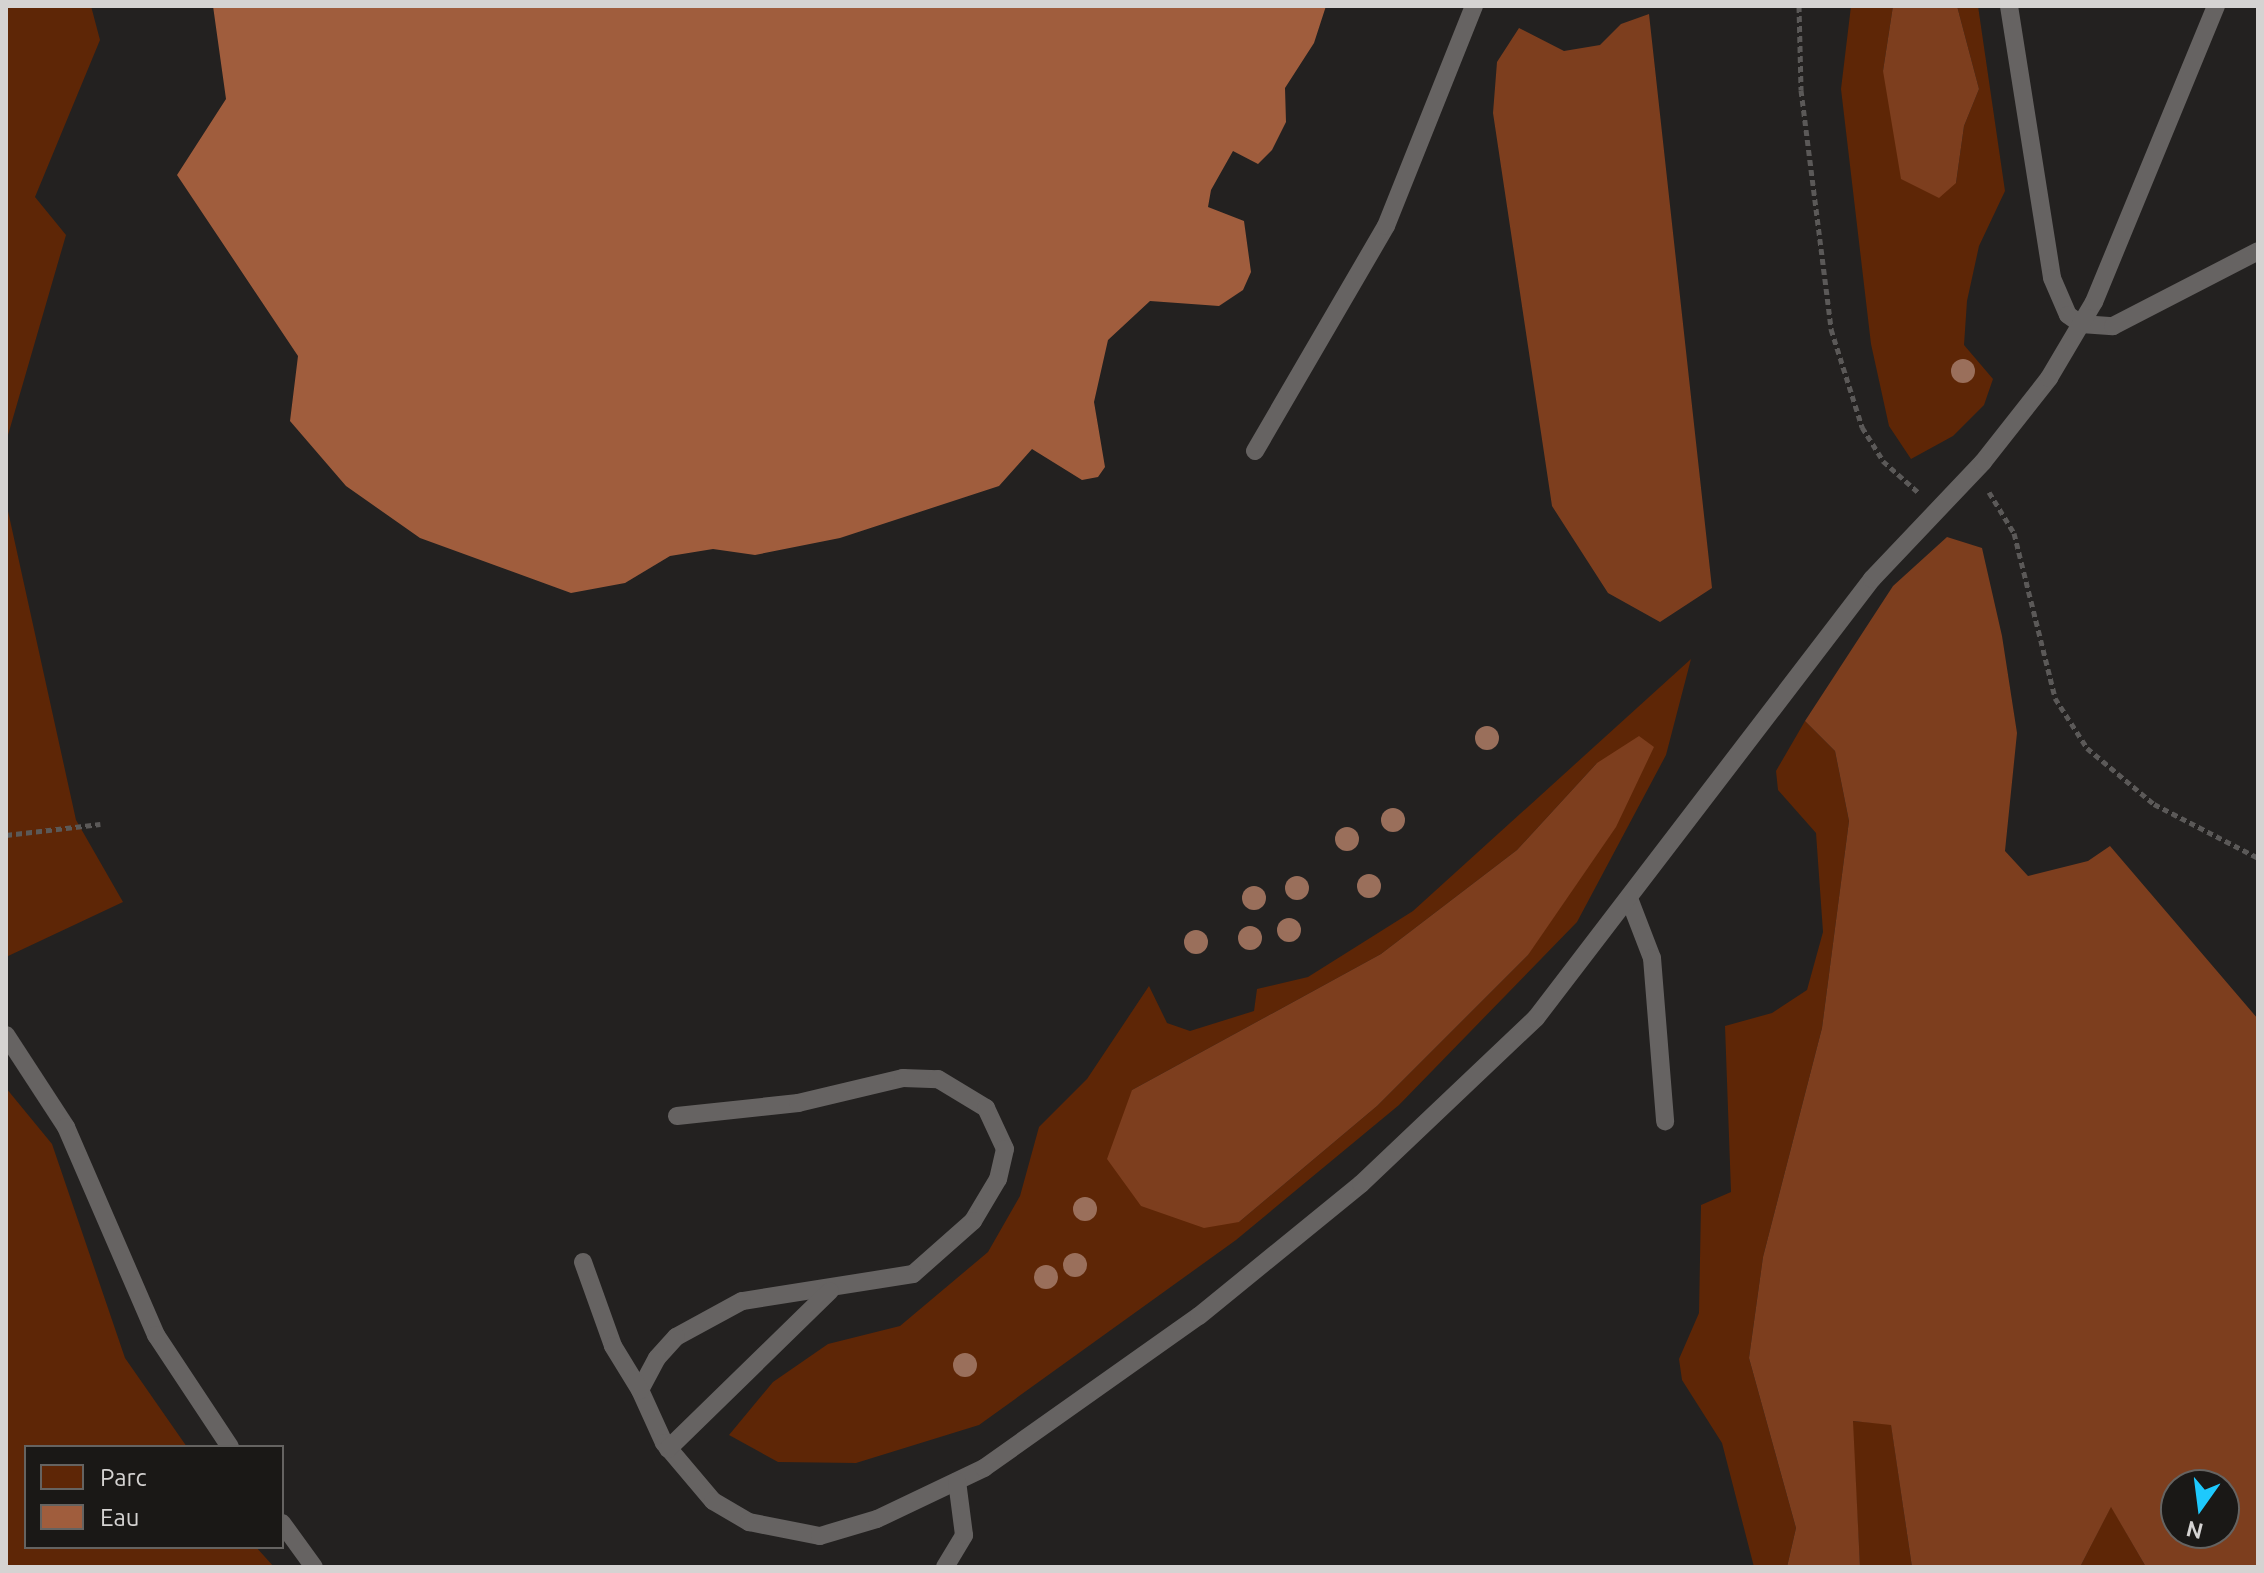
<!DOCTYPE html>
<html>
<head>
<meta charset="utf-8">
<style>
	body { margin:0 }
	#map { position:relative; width:2264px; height:1573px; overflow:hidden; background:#232120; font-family:Ubuntu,sans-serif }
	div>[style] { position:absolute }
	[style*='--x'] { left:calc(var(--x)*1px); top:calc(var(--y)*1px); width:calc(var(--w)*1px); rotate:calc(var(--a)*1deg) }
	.green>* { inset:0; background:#5e2606 }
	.forest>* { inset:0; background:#7d3e1e }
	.water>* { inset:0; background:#a05d3d }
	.path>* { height:5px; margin-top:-2.5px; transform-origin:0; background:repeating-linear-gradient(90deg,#5b5958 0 6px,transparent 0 10px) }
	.service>* { height:18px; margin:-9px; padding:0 9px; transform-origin:9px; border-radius:9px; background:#666362 }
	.trees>* { width:24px; height:24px; margin:-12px; border-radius:50%; background:#9a6f5b }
	span { translate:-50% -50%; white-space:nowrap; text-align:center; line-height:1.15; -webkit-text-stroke:6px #1a1816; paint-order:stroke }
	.frame { position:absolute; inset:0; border:8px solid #d5d3d2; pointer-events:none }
	.legend { position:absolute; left:24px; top:1445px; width:260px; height:104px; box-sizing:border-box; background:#1a1816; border:2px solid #656361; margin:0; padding:10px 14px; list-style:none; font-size:24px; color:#d5d3d2 }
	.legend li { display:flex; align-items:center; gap:16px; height:40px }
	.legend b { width:40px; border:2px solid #656361 }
	.north { position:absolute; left:2160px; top:1469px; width:80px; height:80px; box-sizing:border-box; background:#1a1816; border:2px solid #656361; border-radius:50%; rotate:194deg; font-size:22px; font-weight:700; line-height:32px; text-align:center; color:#d5d3d2 }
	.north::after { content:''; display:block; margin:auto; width:28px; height:36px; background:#1ec9fd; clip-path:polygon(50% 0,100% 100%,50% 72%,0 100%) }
</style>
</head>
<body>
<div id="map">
	<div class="green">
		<div style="clip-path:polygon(6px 6px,91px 6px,100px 40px,35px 197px,66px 235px,6px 442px)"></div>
		<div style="clip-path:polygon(1851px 6px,1893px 6px,1883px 71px,1956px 183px,1964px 126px,1979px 89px,1957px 6px,1978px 6px,2005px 191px,1979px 246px,1967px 301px,1964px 345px,1993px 379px,1984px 405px,1953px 436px,1911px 459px,1889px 426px,1871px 344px,1841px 89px)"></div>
		<div style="clip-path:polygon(6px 502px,76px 820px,123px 902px,6px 957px)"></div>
		<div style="clip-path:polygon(evenodd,1691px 659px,1666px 755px,1577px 922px,1399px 1105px,1236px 1240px,979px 1425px,856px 1463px,778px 1462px,729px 1435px,773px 1382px,828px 1344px,900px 1326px,988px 1252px,1020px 1196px,1039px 1127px,1087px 1079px,1149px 986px,1167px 1023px,1190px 1031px,1254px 1011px,1257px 989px,1308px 977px,1413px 911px,1691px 659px,1597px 763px,1528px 955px,1377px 1106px,1239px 1222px,1132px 1090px,1381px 954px,1517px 850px,1597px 763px)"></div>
		<div style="clip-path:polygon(1805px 721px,1835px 751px,1849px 821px,1822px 1028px,1763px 1257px,1749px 1358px,1796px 1528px,1787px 1567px,1754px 1567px,1722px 1443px,1682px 1380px,1679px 1359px,1699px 1313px,1701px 1205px,1731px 1192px,1725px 1026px,1772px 1013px,1807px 990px,1823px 932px,1816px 833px,1778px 790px,1776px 771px)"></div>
		<div style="clip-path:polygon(6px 1088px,52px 1144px,125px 1358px,187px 1447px,26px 1447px,26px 1547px,256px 1547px,274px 1567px,6px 1567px)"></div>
		<div style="clip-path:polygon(1852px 1421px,1891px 1424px,1912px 1567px,1860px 1567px)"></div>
		<div style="clip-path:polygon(2111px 1506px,2146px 1567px,2080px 1567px)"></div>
	</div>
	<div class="forest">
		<div style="clip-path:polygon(1893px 6px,1957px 6px,1979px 89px,1964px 126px,1956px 183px,1939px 198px,1901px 179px,1883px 71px)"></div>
		<div style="clip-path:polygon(1649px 14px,1712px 588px,1660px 622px,1608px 593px,1552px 506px,1493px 113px,1497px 62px,1519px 28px,1564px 51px,1600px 45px,1621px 24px)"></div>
		<div style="clip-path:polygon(evenodd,1947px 537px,1982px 548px,2002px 636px,2017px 733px,2005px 851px,2028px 876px,2088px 861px,2110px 846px,2258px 1019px,2258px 1567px,2146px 1567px,2111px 1507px,2080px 1567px,1912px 1567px,1891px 1425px,1853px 1421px,1860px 1567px,1787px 1567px,1796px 1528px,1749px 1358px,1763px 1257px,1822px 1028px,1849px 821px,1835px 751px,1805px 721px,1893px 586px,1947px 537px,2176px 1485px,2224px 1485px,2224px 1533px,2176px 1533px,2176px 1485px)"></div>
		<div style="clip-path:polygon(1639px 736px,1654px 747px,1616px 827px,1528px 955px,1377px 1106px,1239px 1222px,1204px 1228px,1141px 1206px,1107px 1159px,1132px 1090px,1381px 954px,1517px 850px,1597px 763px)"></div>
	</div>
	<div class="water">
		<div style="clip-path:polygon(213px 6px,1326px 6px,1314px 43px,1285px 88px,1286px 122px,1272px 150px,1258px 164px,1233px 151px,1211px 190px,1208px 207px,1244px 221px,1251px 272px,1243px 290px,1219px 306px,1150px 301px,1108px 340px,1094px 402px,1105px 467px,1098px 477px,1082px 480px,1032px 449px,999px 486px,840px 538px,755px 555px,713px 549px,670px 556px,625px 583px,571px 593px,420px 538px,346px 486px,290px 421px,298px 356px,177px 175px,226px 99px)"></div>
	</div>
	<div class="path">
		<div style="--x:1799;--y:6;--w:84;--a:88.6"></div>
		<div style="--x:1801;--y:90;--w:241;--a:82.8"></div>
		<div style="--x:1831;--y:329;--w:103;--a:72.4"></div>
		<div style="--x:1862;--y:427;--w:40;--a:58"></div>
		<div style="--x:1883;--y:461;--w:48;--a:41.6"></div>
		<div style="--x:1989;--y:492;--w:48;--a:58.6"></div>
		<div style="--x:2014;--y:533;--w:170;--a:76"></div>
		<div style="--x:2055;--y:698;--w:59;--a:57.4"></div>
		<div style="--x:2087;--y:748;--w:87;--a:39.9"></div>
		<div style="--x:2154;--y:804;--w:117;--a:27.4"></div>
		<div style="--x:6;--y:835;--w:95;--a:-6.7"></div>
	</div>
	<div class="service">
		<div style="--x:2009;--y:6;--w:275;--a:81"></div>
		<div style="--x:2052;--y:278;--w:40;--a:66.6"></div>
		<div style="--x:2068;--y:315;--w:16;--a:35"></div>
		<div style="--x:2081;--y:324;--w:32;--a:4"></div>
		<div style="--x:2113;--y:326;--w:163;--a:-27.3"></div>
		<div style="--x:1255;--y:451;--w:260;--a:-59.8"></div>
		<div style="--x:1386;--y:226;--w:237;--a:-68.2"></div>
		<div style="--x:1630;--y:901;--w:61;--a:68.9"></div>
		<div style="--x:1652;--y:958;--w:164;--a:85.4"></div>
		<div style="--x:6;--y:1035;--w:110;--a:56.9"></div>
		<div style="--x:66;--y:1127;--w:227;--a:66.6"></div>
		<div style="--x:156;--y:1335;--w:134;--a:56.5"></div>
		<div style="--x:677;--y:1116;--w:122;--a:-6.1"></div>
		<div style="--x:798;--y:1103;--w:108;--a:-13.4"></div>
		<div style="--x:903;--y:1078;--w:35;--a:2"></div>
		<div style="--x:938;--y:1079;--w:56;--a:31.1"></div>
		<div style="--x:986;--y:1108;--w:45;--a:65.1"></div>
		<div style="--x:1005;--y:1149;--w:31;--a:103"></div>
		<div style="--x:998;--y:1179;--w:49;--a:120.8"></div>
		<div style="--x:973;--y:1221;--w:80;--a:138.5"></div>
		<div style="--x:913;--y:1274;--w:173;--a:171"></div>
		<div style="--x:742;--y:1301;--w:75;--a:151.4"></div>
		<div style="--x:676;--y:1337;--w:28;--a:132"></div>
		<div style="--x:657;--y:1358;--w:36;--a:118"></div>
		<div style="--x:640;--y:1390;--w:58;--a:65.6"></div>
		<div style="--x:664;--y:1443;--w:76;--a:49.8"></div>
		<div style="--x:713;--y:1501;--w:42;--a:30.3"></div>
		<div style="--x:749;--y:1522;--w:72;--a:11.2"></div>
		<div style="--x:820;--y:1536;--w:59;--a:-16.6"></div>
		<div style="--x:877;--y:1519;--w:119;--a:-25.5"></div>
		<div style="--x:984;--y:1468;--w:263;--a:-35.3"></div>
		<div style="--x:1199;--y:1316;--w:209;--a:-39.2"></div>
		<div style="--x:1361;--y:1184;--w:241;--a:-43.5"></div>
		<div style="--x:1536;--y:1018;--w:553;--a:-52.57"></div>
		<div style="--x:1872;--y:579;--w:161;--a:-46.5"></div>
		<div style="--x:1983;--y:462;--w:107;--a:-51.8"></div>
		<div style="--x:2049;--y:378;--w:88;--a:-59.4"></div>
		<div style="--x:2094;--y:302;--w:320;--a:-67.6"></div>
		<div style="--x:583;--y:1262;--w:89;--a:70.3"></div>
		<div style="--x:613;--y:1346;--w:52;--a:58.5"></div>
		<div style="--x:668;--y:1449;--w:226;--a:-44.3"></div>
		<div style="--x:282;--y:1523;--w:54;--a:54"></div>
		<div style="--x:945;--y:1567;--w:37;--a:-59"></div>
		<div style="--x:964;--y:1535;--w:54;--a:-97.4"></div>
	</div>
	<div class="trees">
		<div style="left:1963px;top:371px"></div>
		<div style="left:1487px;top:738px"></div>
		<div style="left:1393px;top:820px"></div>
		<div style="left:1347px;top:839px"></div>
		<div style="left:1369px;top:886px"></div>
		<div style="left:1297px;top:888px"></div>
		<div style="left:1254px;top:898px"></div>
		<div style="left:1289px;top:930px"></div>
		<div style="left:1250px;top:938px"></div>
		<div style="left:1196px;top:942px"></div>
		<div style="left:1085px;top:1209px"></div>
		<div style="left:1075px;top:1265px"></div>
		<div style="left:1046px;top:1277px"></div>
		<div style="left:965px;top:1365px"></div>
	</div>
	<div class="frame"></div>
	<ul class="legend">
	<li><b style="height:22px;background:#5e2606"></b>Parc</li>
	<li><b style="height:22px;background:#a05d3d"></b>Eau</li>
	</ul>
	<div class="north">N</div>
</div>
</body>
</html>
